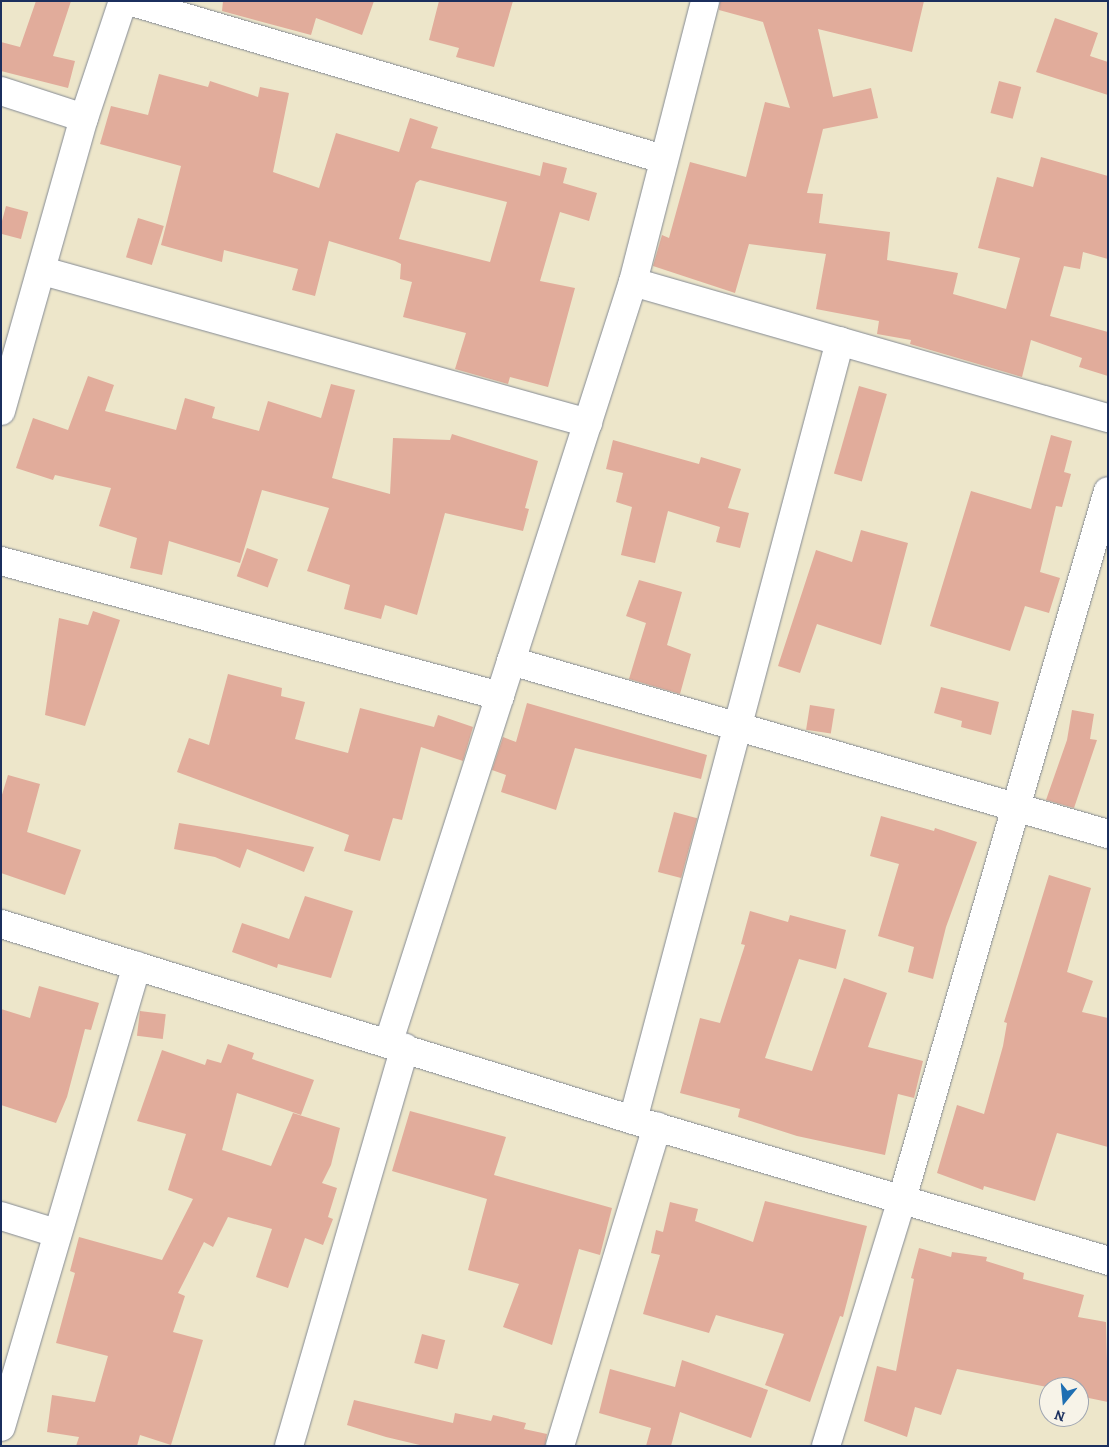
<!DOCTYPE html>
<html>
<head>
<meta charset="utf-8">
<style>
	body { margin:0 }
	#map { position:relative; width:1109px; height:1447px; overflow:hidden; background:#ede6ca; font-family:Alegreya,serif }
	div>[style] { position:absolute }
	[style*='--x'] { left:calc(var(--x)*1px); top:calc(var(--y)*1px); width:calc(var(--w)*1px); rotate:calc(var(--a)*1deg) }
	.building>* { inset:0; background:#e1ac9b; transform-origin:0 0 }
	.roads { filter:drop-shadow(0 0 1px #848a94) drop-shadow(0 0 1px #848a94) }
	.minor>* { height:28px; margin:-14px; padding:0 14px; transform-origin:14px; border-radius:14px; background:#fff }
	span { translate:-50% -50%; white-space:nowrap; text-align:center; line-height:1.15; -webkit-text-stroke:4.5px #f7f3e8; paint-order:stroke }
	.frame { position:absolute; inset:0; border:2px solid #1b2f5e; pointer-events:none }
	.north { position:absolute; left:1039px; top:1377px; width:50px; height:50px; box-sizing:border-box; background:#f7f3e8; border:1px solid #9fa5b1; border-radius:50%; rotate:197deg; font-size:14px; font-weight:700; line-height:20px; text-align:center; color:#1b2f5e }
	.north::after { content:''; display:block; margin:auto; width:18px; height:22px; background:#1f6fb2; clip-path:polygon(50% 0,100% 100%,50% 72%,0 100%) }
</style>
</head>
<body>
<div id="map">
	<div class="building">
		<div style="clip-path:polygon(36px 1px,71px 1px,53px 56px,75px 61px,68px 88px,1px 71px,1px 42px,20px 47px)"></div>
		<div style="clip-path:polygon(223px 1px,374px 1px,362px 35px,316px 18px,311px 35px,222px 11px)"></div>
		<div style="clip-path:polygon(439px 1px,513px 1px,494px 67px,456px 57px,459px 48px,429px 40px)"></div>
		<div style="clip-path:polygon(720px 1px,924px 1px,912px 52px,818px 29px,833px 97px,871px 88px,878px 118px,823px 129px,807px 193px,823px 194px,819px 223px,890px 232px,887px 260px,958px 273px,953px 294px,1006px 309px,1020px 258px,978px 248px,997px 177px,1033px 187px,1041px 157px,1108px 176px,1108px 259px,1083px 252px,1080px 269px,1064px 266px,1050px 316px,1108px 332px,1108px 376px,1079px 367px,1082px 358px,1031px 340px,1022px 377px,910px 344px,911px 340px,877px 334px,879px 321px,816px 309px,826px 254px,749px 244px,735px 293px,653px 266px,662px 235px,669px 238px,690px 162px,746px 177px,765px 102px,790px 108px,763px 22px,719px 10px)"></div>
		<div style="clip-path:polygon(1055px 18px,1098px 33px,1090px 56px,1108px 62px,1108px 95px,1036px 72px)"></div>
		<div style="clip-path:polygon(evenodd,159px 74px,208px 87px,210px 81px,258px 97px,260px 87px,289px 93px,273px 172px,319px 188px,336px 133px,399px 152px,410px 118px,438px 127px,431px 148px,540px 176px,543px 162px,567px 168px,563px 183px,597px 193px,589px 221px,560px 212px,540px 281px,575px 288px,548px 387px,510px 377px,508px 384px,455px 369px,466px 333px,403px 317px,412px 282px,400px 279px,401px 264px,395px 261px,329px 241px,315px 296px,292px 290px,298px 269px,224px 250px,222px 262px,161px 245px,181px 166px,100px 144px,111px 106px,148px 115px,159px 74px,420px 180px,507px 202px,490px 262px,399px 239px,416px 183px,420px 180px)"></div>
		<div style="left:999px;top:81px;width:23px;height:33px;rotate:15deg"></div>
		<div style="left:6px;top:206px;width:23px;height:28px;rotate:15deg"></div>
		<div style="left:138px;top:218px;width:27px;height:41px;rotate:17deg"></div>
		<div style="clip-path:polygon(88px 376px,114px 385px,105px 411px,176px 430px,185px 398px,215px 407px,212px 418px,259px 431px,268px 401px,321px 418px,331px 384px,355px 390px,332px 478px,390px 494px,393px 438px,450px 440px,452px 434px,538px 461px,525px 508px,529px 509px,523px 531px,445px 513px,417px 615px,385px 605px,381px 619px,344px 609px,350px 585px,307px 571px,329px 508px,262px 490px,240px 563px,169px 541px,162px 575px,130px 568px,137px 538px,99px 526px,111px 488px,55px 475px,53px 480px,16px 468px,33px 418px,68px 430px)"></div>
		<div style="left:859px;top:386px;width:29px;height:91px;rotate:16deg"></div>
		<div style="clip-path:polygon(1051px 435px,1072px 441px,1064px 472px,1071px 474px,1062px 507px,1056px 506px,1040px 572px,1060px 578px,1049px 613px,1025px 606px,1010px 651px,930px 626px,971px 491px,1031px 509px)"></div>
		<div style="clip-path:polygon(613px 440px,699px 464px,701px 457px,741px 469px,728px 508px,749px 513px,740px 548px,716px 542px,720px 527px,668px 511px,655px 563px,621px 555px,632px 507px,616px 502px,623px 473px,606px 469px)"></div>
		<div style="clip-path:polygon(861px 530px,908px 543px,881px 645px,817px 624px,800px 673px,778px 666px,816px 550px,852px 562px)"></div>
		<div style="left:247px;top:548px;width:33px;height:30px;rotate:20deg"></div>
		<div style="clip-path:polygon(639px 580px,682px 592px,667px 645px,691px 654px,680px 694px,629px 679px,646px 623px,626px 616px)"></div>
		<div style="clip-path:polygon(93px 611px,120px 620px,85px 726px,45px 715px,59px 618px,88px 625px)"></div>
		<div style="clip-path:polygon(228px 674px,282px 688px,281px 696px,305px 702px,295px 739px,348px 753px,360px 708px,434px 727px,438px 715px,473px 727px,463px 761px,421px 747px,402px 820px,393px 818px,380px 861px,344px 851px,349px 835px,177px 772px,189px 738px,209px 745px)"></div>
		<div style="clip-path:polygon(941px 687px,999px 702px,991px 735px,961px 727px,962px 721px,934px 713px)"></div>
		<div style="clip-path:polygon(527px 703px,707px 755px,701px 779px,575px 748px,556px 810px,501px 792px,506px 775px,492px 770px,503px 737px,516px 742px)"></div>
		<div style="left:810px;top:705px;width:25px;height:25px;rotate:9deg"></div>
		<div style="clip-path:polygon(1072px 710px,1094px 714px,1090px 739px,1097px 740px,1074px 808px,1046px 800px,1067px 740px)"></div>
		<div style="clip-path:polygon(8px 775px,40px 784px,27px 832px,81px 850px,65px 895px,1px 873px,1px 798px)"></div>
		<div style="left:674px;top:812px;width:24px;height:62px;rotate:15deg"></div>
		<div style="clip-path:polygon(881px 816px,934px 831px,935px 828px,977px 842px,946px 927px,933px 979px,908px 972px,914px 947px,878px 936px,899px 864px,870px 856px)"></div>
		<div style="clip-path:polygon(179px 823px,239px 833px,314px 847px,304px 872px,247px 849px,240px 868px,215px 857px,174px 849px)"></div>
		<div style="clip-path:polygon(1049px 875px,1091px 888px,1067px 972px,1093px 981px,1082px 1012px,1108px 1018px,1108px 1147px,1057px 1133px,1035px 1201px,984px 1186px,983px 1190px,937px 1173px,957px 1105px,984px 1114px,1003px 1046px,1007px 1023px,1004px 1022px)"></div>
		<div style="clip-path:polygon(305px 896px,353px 911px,331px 978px,278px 964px,277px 968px,232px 952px,242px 923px,289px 939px)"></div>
		<div style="clip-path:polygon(750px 911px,788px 922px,790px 915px,846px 930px,836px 969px,799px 959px,765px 1058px,812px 1071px,844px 978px,887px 993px,868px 1047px,923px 1061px,914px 1098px,898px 1094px,885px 1155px,797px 1136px,738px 1117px,740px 1109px,680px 1093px,700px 1018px,720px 1023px,745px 945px,741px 944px)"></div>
		<div style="clip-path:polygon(39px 986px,99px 1003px,91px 1030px,85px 1029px,67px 1097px,56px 1123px,1px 1105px,1px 1009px,30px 1018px)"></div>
		<div style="left:140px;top:1011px;width:26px;height:25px;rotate:7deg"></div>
		<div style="clip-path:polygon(228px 1044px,254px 1053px,252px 1059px,314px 1080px,301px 1115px,237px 1093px,222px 1150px,271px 1166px,293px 1113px,340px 1128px,331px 1165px,322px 1183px,337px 1188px,328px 1217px,333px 1219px,323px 1245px,305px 1238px,288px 1288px,256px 1277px,272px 1229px,228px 1217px,213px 1247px,204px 1242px,178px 1293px,185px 1296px,173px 1332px,203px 1340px,171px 1445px,140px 1435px,137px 1446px,76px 1446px,79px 1437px,47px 1432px,52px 1395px,95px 1402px,108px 1356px,56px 1343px,75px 1273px,70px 1271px,79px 1237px,162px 1260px,193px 1199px,168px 1190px,186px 1134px,137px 1121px,162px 1050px,205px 1065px,207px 1059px,221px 1063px)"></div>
		<div style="clip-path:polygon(410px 1111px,506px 1137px,494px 1175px,612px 1208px,600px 1255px,579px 1249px,552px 1345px,503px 1327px,519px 1284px,468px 1270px,487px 1199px,392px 1171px)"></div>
		<div style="clip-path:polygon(765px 1201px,867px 1226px,843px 1317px,840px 1316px,810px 1402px,765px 1385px,784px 1334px,716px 1315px,709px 1333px,643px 1314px,660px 1255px,651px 1253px,656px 1230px,663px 1232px,670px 1202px,698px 1209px,695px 1221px,753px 1242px)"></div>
		<div style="clip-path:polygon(919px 1248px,951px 1257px,952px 1252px,987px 1257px,986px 1261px,1024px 1273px,1023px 1279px,1084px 1295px,1078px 1317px,1106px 1322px,1108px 1402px,1079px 1396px,1079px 1387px,1049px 1387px,1049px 1390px,1047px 1387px,957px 1369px,941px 1415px,915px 1407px,907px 1437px,864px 1421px,877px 1366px,896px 1371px,914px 1279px,911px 1278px)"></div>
		<div style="left:422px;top:1334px;width:24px;height:30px;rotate:15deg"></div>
		<div style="clip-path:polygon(682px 1360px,768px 1390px,751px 1438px,680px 1412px,671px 1446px,646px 1446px,651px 1428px,599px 1413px,610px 1369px,675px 1387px)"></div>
		<div style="clip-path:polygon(354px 1400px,453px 1423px,455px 1413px,491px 1421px,493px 1415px,526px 1423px,524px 1429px,547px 1434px,545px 1446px,424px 1446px,386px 1437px,347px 1425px)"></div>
	</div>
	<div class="roads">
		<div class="minor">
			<div style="--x:129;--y:1;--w:557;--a:16.48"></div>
			<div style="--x:1;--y:91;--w:87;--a:18"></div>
			<div style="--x:43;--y:271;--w:566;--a:15.58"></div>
			<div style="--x:633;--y:282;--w:494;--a:16"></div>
			<div style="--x:1;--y:411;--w:305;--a:-74.2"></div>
			<div style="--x:84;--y:118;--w:123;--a:-71.6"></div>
			<div style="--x:1;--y:561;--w:517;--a:15.14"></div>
			<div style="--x:511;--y:661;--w:622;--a:16.16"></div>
			<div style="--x:1;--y:924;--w:662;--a:17.23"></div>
			<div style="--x:633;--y:1120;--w:495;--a:16.5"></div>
			<div style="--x:388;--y:1044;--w:800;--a:-72.18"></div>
			<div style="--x:633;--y:282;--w:290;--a:-75.6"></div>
			<div style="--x:633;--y:1120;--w:806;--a:-75.12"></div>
			<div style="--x:1;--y:1216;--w:58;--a:17.2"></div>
			<div style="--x:1;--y:1427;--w:481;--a:-73.6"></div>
			<div style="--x:289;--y:1446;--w:415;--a:-73.8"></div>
			<div style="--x:560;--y:1446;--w:334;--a:-73.1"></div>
			<div style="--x:826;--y:1446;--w:258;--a:-72.9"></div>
			<div style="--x:902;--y:1199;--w:737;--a:-73.78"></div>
		</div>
	</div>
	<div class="frame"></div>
	<div class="north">N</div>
</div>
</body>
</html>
